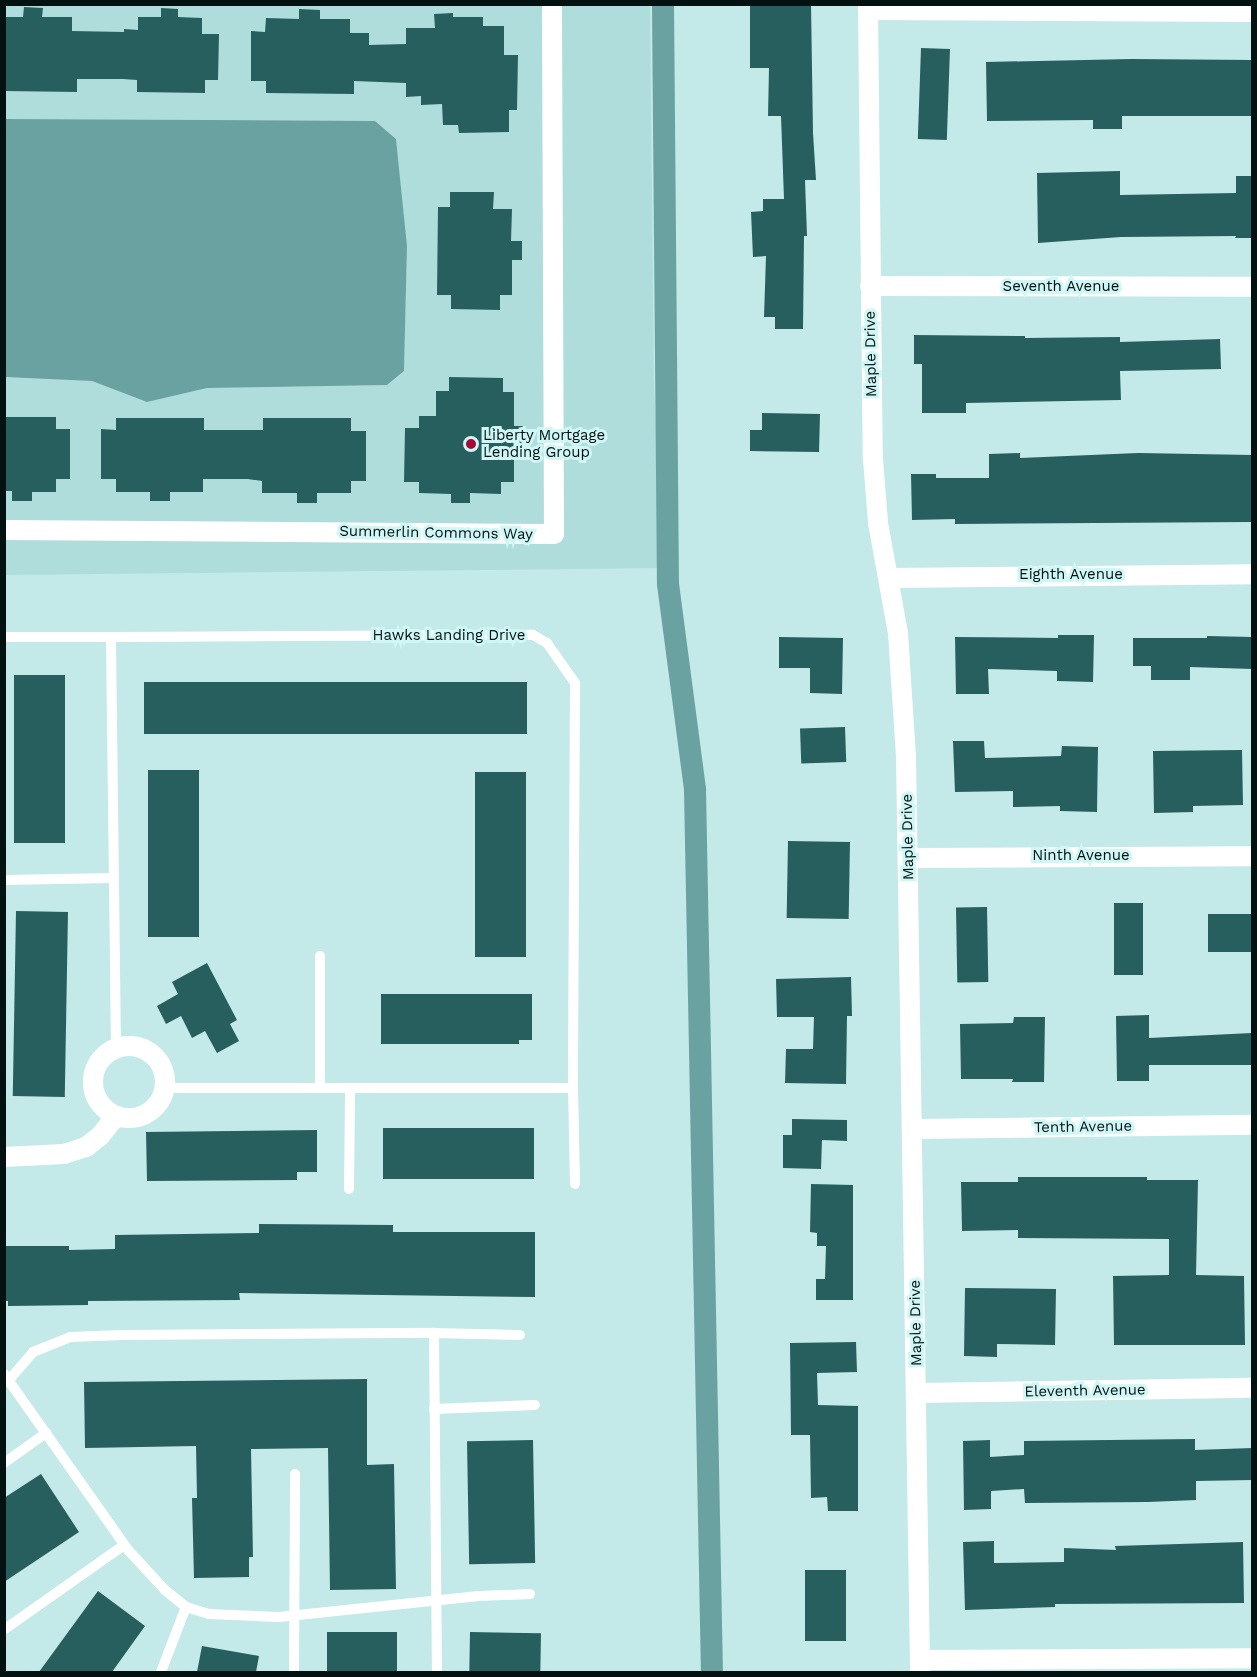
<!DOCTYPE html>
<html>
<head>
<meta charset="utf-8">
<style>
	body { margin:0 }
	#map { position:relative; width:1257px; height:1677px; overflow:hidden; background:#c3e9e8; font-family:"Work Sans",sans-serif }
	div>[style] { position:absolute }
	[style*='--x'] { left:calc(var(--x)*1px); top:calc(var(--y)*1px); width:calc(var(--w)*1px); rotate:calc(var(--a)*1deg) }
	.built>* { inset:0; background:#aedddc }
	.water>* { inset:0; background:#6aa1a1 }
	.canal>* { height:22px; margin:-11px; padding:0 11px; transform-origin:11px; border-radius:11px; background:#6aa1a1 }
	.building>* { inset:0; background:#275f5f; transform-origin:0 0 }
	.lane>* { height:10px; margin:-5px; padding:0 5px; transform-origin:5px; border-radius:5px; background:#fff }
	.street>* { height:20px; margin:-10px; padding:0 10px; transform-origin:10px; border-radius:10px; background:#fff }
	.street>.ring { margin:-10px; padding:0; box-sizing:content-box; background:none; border:20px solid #fff; border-radius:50% }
	.dots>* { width:16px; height:16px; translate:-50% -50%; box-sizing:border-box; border:3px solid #d0f6f6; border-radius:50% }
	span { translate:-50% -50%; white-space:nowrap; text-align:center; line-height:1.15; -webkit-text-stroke:6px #d0f6f6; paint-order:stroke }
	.street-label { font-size:15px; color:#041111 }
	.poi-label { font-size:15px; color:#041111 }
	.left { translate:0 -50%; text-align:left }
	.frame { position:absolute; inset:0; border:6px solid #041111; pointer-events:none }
</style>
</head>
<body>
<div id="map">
	<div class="built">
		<div style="clip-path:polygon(5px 5px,650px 5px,654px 387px,663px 568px,5px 575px,4px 377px,92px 381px,147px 402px,207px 388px,387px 385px,404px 371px,407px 246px,396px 139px,375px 121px,5px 119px)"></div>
	</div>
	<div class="water">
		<div style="clip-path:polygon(5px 119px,375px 121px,396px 139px,407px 246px,404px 371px,387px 385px,207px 388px,147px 402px,92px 381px,5px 377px)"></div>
	</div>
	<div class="canal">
		<div style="--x:663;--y:4;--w:580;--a:89.51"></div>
		<div style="--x:668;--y:584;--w:208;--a:82.5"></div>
		<div style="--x:695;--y:790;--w:882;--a:88.9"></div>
	</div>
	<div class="building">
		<div style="clip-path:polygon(750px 4px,811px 4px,813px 133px,816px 180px,805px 180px,807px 236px,804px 236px,803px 329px,775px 329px,775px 317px,764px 317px,766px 256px,753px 257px,751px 212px,763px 211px,763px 199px,784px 199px,781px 116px,768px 116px,769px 68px,750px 68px)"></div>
		<div style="clip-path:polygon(24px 7px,43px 8px,42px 17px,72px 17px,72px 31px,124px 32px,124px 29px,138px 30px,138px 17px,161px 17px,161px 8px,178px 9px,178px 17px,202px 18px,202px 34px,219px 34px,218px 80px,205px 80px,205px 93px,137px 92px,137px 80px,123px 79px,77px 79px,77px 92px,4px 91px,4px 17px,23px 17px)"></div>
		<div style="clip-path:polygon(299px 9px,320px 10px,320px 19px,350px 19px,350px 33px,369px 33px,369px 45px,406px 44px,406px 28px,435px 28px,434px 14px,453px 13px,453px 17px,483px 17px,483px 26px,504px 26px,504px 55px,518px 55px,517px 110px,509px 110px,509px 132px,459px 133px,458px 125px,443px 125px,442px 104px,421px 105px,421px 96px,406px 97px,406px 83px,354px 81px,354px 94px,266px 93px,266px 81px,251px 81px,251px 31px,265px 32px,266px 18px,299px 19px)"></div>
		<div style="left:921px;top:48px;width:29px;height:91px;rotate:2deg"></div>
		<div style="clip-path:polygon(1131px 59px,1252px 60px,1252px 116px,1122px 116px,1122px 129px,1093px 129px,1093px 120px,987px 121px,986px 62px)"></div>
		<div style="clip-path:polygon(1120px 171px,1120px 195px,1236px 193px,1236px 176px,1252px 176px,1252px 238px,1235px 238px,1236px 236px,1121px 237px,1038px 243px,1037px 173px)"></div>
		<div style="clip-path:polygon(450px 192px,494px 192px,493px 209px,512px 209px,511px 241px,522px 241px,522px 260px,512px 260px,512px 295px,500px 295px,500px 310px,451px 309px,451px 295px,437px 295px,438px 207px,450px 207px)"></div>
		<div style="clip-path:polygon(914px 335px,1025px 336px,1025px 338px,1120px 337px,1120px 342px,1220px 339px,1221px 369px,1120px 371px,1121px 400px,966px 403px,966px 413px,922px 413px,922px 364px,914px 364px)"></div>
		<div style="clip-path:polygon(449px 377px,503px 378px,503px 392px,514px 392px,514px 426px,523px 426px,522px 446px,514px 446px,514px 482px,501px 482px,501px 494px,470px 493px,470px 503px,451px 503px,451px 494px,419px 493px,419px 482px,404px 482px,405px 428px,419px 428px,419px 416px,436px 416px,436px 391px,449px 391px)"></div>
		<div style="clip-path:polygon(762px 413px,820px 414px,819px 452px,750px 451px,750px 430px,762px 430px)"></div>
		<div style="clip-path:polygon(4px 417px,56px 417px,56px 429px,70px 429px,70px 479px,56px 479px,56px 492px,32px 492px,32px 501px,12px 501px,12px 491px,4px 491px)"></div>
		<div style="clip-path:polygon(116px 418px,204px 418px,204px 430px,263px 430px,263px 418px,351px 418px,351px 431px,366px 431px,366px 481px,351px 481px,351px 493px,317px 493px,317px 503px,297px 503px,297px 493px,262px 493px,262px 481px,248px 479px,203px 479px,203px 492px,170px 492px,170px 501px,150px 501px,150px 492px,116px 492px,116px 479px,101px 479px,101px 429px,116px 430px)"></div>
		<div style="clip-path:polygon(1020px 453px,1020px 458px,1138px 453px,1252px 455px,1252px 522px,955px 524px,955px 519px,912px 520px,911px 474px,936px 474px,936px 478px,989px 478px,989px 454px)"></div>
		<div style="clip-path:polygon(1058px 635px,1094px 635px,1093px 682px,1057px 681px,1057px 671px,988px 669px,989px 694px,956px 694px,955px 637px,1058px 638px)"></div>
		<div style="clip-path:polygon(1207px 636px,1252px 637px,1252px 669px,1190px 667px,1190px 680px,1151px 680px,1151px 666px,1133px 666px,1133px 638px,1207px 638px)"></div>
		<div style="clip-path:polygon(779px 637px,843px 638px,842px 694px,810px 693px,810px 668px,779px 668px)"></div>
		<div style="left:14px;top:675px;width:51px;height:168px"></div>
		<div style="left:144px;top:682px;width:383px;height:52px"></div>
		<div style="left:845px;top:727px;width:35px;height:45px;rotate:88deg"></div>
		<div style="clip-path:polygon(953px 741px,984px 741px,985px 758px,1061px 756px,1062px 746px,1098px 747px,1097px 812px,1060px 811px,1060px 806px,1013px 807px,1013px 791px,955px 792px)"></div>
		<div style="clip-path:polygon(1242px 750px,1243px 805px,1193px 806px,1193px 812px,1154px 813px,1153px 751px)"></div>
		<div style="left:148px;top:770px;width:51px;height:167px"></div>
		<div style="left:475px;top:772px;width:51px;height:185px"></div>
		<div style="left:788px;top:841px;width:62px;height:77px;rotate:1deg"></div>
		<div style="left:1114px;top:903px;width:29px;height:72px"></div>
		<div style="left:987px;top:907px;width:75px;height:31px;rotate:89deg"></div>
		<div style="left:16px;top:911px;width:52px;height:185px;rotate:1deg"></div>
		<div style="left:1252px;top:914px;width:38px;height:44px;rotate:90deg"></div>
		<div style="clip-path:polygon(207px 963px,237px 1020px,230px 1024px,239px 1041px,217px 1053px,205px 1031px,192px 1038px,181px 1016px,166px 1024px,157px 1006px,178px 994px,172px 982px)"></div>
		<div style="clip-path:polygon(851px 977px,852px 1016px,847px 1016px,846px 1084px,785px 1083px,786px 1049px,813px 1049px,814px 1017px,777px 1017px,776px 979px)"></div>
		<div style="clip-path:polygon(381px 994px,532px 994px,532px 1040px,519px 1040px,519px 1044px,381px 1044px)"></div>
		<div style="clip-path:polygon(1149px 1015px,1149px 1038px,1252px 1033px,1252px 1065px,1149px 1065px,1149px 1081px,1117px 1081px,1116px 1016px)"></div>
		<div style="clip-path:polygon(1014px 1017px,1045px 1017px,1044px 1082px,1012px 1082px,1013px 1079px,961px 1079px,960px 1024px,1013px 1023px)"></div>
		<div style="clip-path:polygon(792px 1119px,847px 1120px,847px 1141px,822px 1140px,821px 1169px,783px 1168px,783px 1135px,792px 1135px)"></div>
		<div style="left:383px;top:1128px;width:151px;height:51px"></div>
		<div style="clip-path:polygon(317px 1130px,317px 1172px,297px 1172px,297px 1180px,147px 1181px,146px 1132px)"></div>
		<div style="clip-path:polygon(1018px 1177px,1147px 1177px,1147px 1180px,1198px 1180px,1196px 1275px,1244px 1276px,1245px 1345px,1114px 1345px,1113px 1276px,1169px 1275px,1169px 1239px,1018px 1238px,1018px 1230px,962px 1231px,961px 1182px,1018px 1182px)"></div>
		<div style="clip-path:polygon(811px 1184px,853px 1185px,853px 1300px,816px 1300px,816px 1279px,825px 1279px,826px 1246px,817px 1246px,817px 1233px,810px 1232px)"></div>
		<div style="clip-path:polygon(259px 1224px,393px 1225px,393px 1232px,535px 1232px,535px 1297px,239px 1293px,240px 1300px,88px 1301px,88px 1305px,8px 1306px,8px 1301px,4px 1301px,4px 1246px,69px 1246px,69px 1250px,115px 1249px,115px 1235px,259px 1233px)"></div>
		<div style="clip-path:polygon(965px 1288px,1056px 1289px,1055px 1345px,997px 1344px,997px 1357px,964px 1356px)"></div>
		<div style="clip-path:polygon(856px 1342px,857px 1372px,817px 1373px,818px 1405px,858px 1406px,858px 1511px,828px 1511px,827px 1497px,811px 1498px,810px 1435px,791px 1435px,790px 1343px)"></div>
		<div style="clip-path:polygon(367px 1379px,367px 1465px,394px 1464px,396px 1589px,330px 1590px,328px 1448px,251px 1449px,253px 1557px,249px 1557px,249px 1577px,194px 1578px,192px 1498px,197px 1498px,196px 1446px,85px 1448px,84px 1382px)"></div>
		<div style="clip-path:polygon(1195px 1439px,1195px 1450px,1252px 1448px,1252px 1480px,1196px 1481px,1196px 1500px,1148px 1502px,1025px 1503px,1024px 1489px,991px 1491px,991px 1509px,964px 1510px,963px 1441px,990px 1440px,990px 1457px,1024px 1455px,1024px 1441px)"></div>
		<div style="left:533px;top:1440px;width:123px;height:66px;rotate:89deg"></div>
		<div style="clip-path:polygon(41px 1474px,79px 1532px,4px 1582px,4px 1498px)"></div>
		<div style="clip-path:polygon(994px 1541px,994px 1563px,1064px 1562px,1064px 1548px,1116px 1550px,1115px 1546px,1243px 1542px,1244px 1603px,1055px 1604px,1055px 1607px,965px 1610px,963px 1542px)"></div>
		<div style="left:805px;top:1570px;width:41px;height:71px"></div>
		<div style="clip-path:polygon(98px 1591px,145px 1626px,112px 1672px,39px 1672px)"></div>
		<div style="left:327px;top:1632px;width:70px;height:40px"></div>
		<div style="left:470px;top:1632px;width:71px;height:40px;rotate:1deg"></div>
		<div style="clip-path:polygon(202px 1646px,259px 1656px,256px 1672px,197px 1672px)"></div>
	</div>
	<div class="lane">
		<div style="--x:4;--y:637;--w:107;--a:0"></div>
		<div style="--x:4;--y:880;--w:110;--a:-1"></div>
		<div style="--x:320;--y:956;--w:132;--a:90"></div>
		<div style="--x:116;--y:1049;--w:412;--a:-90.7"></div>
		<div style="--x:111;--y:637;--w:422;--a:-0.3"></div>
		<div style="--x:533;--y:635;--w:16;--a:30"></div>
		<div style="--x:547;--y:643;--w:49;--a:55"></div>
		<div style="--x:575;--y:683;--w:405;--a:90.3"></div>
		<div style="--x:573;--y:1088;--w:409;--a:180"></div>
		<div style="--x:573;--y:1088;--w:96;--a:88.8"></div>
		<div style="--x:349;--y:1189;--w:101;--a:-89.4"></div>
		<div style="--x:434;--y:1333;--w:86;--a:1.3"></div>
		<div style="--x:4;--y:1374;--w:217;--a:54.8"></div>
		<div style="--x:129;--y:1551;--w:53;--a:47.3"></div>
		<div style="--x:165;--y:1590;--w:27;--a:39"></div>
		<div style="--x:186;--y:1607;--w:24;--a:17"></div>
		<div style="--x:209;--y:1614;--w:70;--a:2.5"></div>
		<div style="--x:279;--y:1617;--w:201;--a:-6"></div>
		<div style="--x:479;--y:1596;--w:51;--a:-2.2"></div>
		<div style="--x:9;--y:1380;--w:37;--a:-49"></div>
		<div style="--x:33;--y:1352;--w:40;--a:-22"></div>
		<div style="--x:70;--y:1337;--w:52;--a:-2.2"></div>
		<div style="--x:122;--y:1335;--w:312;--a:-0.4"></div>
		<div style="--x:434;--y:1333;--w:339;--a:89.5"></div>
		<div style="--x:434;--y:1409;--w:101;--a:-2.3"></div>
		<div style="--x:4;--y:1463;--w:52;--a:-35.5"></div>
		<div style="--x:5;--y:1629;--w:146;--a:-35.2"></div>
		<div style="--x:161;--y:1672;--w:70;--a:-69"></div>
		<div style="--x:294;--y:1672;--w:198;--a:-89.7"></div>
	</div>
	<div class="street">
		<div style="--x:868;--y:4;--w:455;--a:89.4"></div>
		<div style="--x:873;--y:459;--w:64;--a:85.5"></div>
		<div style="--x:878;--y:523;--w:112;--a:79.7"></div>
		<div style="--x:898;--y:633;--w:123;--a:86.3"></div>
		<div style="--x:906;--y:756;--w:916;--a:89.12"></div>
		<div style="--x:868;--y:10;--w:384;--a:0.3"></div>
		<div style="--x:870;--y:286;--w:382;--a:0.1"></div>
		<div style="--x:4;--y:530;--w:550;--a:0.42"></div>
		<div style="--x:554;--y:534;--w:530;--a:-90.22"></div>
		<div style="--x:889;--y:578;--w:363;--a:-0.6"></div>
		<div style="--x:909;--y:858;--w:343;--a:-0.3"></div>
		<div class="ring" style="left:93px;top:1046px;width:52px;height:52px"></div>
		<div style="--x:913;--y:1129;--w:339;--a:-0.7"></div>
		<div style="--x:4;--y:1157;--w:60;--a:-2.9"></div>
		<div style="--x:64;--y:1154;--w:23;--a:-18"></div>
		<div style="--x:86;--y:1147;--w:18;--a:-38"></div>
		<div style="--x:100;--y:1136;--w:26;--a:-51"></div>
		<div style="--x:917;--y:1393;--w:335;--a:-0.9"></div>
		<div style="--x:920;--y:1660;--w:332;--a:-0.3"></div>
	</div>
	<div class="dots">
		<div style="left:471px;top:444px;background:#a60b37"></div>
	</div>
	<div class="street-label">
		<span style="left:1061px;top:287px">Seventh Avenue</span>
		<span style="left:871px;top:354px;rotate:-91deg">Maple Drive</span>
		<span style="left:436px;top:533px;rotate:1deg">Summerlin Commons Way</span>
		<span style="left:1071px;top:575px">Eighth Avenue</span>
		<span style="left:449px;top:636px">Hawks Landing Drive</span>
		<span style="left:908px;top:837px;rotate:-91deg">Maple Drive</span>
		<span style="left:1081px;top:856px">Ninth Avenue</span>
		<span style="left:1083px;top:1127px;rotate:-1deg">Tenth Avenue</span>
		<span style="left:916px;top:1323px;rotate:-91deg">Maple Drive</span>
		<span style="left:1085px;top:1391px;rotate:-1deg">Eleventh Avenue</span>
	</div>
	<div class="poi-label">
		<span class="left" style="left:483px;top:444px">Liberty Mortgage<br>Lending Group</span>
	</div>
	<div class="frame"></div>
</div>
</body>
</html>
